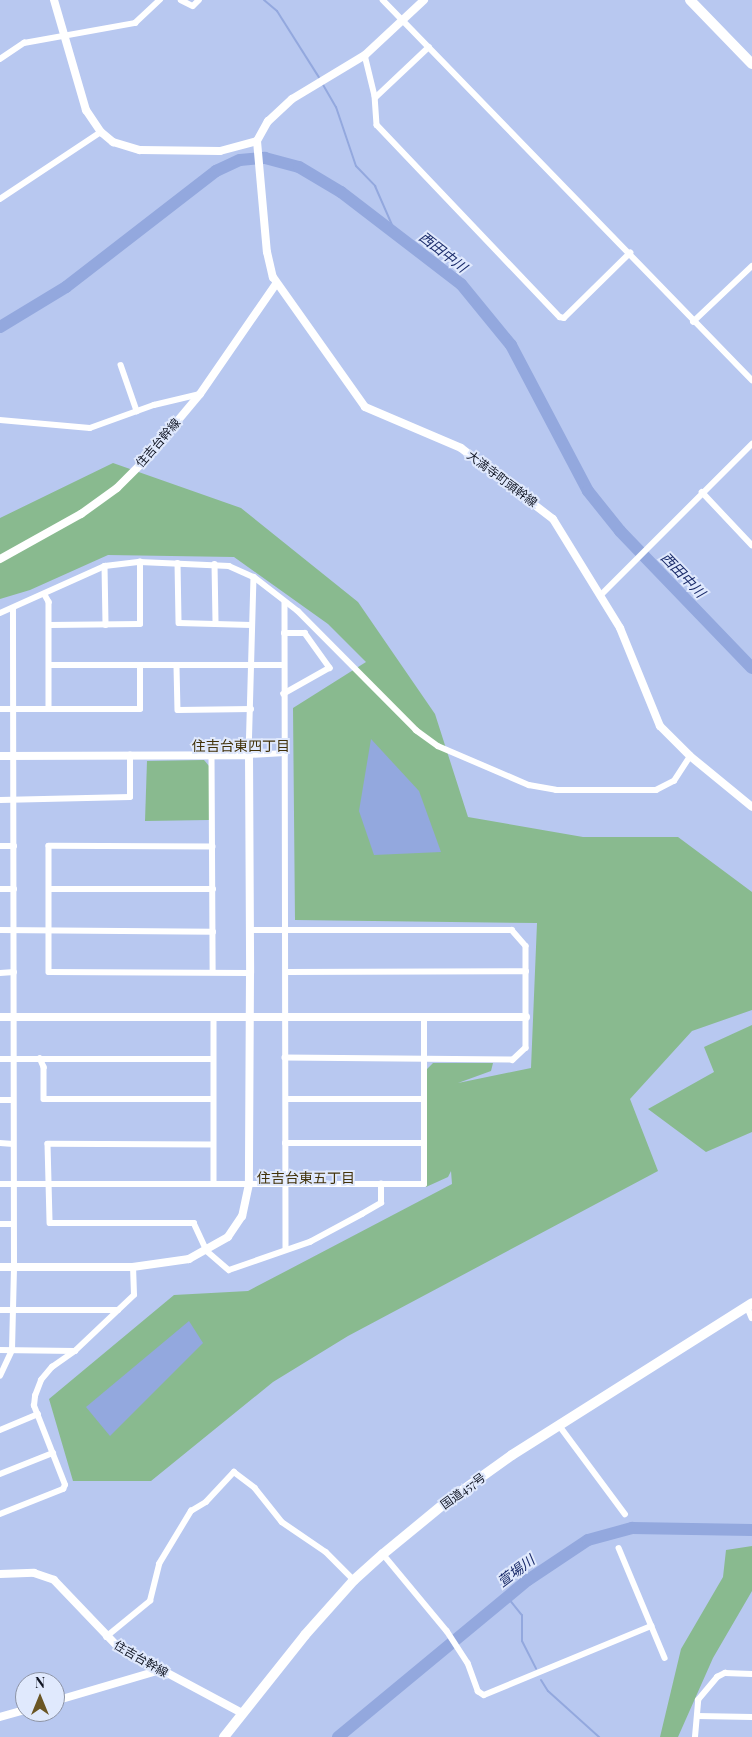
<!DOCTYPE html>
<html>
<head>
<meta charset="utf-8">
<style>
	body { margin:0 }
	#map { position:relative; width:752px; height:1737px; overflow:hidden; background:#b8c8f0; font-family:"Playfair Display","Noto Sans JP",serif }
	div>[style] { position:absolute }
	[style*='--x'] { left:calc(var(--x)*1px); top:calc(var(--y)*1px); width:calc(var(--w)*1px); rotate:calc(var(--a)*1deg) }
	.green>* { inset:0; background:#89ba8f }
	.water>* { inset:0; background:#93a8de }
	.stream>* { height:2px; margin:-1px; padding:0 1px; transform-origin:1px; border-radius:1px; background:#93a8de }
	.river>* { height:12px; margin:-6px; padding:0 6px; transform-origin:6px; border-radius:6px; background:#93a8de }
	.street>* { height:5.5px; margin:-2.75px; padding:0 2.75px; transform-origin:2.75px; border-radius:2.75px; background:#fff }
	.secondary>* { height:8px; margin:-4px; padding:0 4px; transform-origin:4px; border-radius:4px; background:#fff }
	.highway>* { height:10px; margin:-5px; padding:0 5px; transform-origin:5px; border-radius:5px; background:#fff }
	span { translate:-50% -50%; white-space:nowrap; text-align:center; line-height:1.15; -webkit-text-stroke:4px #e0e9fd; paint-order:stroke }
	.street-label { font-size:12px; color:#101523 }
	.water-label { font-size:14px; color:#1a2b6a; font-style:italic }
	.neighbourhood-label { font-size:14px; color:#423209 }
	.north { position:absolute; left:15px; top:1672px; width:50px; height:50px; box-sizing:border-box; background:#e0e9fd; border:1px solid #8d94a6; border-radius:50%; rotate:0deg; font-size:14px; font-weight:700; line-height:20px; text-align:center; color:#101523 }
	.north::after { content:''; display:block; margin:auto; width:18px; height:22px; background:#6a5625; clip-path:polygon(50% 0,100% 100%,50% 72%,0 100%) }
</style>
</head>
<body>
<div id="map">
	<div class="green">
		<div style="clip-path:polygon(113px 463px,241px 508px,358px 602px,435px 714px,468px 817px,583px 837px,678px 837px,752px 892px,752px 1010px,692px 1031px,630px 1099px,658px 1171px,348px 1336px,273px 1382px,151px 1481px,73px 1481px,49px 1399px,174px 1295px,248px 1291px,452px 1184px,451px 1171px,448px 1177px,426px 1187px,427px 1069px,433px 1063px,493px 1063px,491px 1071px,458px 1083px,531px 1068px,537px 923px,295px 920px,293px 708px,366px 662px,328px 624px,234px 557px,108px 555px,30px 590px,0 599px,0 518px)"></div>
		<div style="clip-path:polygon(204px 760px,209px 766px,209px 820px,145px 821px,147px 761px)"></div>
		<div style="clip-path:polygon(752px 1025px,752px 1132px,706px 1152px,648px 1109px,714px 1072px,704px 1047px)"></div>
		<div style="clip-path:polygon(752px 1546px,752px 1591px,713px 1658px,678px 1737px,660px 1737px,681px 1649px,723px 1577px,726px 1550px)"></div>
	</div>
	<div class="water">
		<div style="clip-path:polygon(371px 739px,419px 791px,441px 852px,374px 855px,359px 811px)"></div>
		<div style="clip-path:polygon(189px 1321px,203px 1343px,110px 1436px,86px 1407px)"></div>
	</div>
	<div class="stream">
		<div style="--x:264;--y:0;--w:17;--a:40"></div>
		<div style="--x:277;--y:11;--w:80;--a:57.7"></div>
		<div style="--x:322;--y:83;--w:28;--a:60"></div>
		<div style="--x:336;--y:107;--w:62;--a:71.3"></div>
		<div style="--x:356;--y:166;--w:28;--a:46"></div>
		<div style="--x:375;--y:186;--w:52;--a:66.4"></div>
		<div style="--x:508;--y:1598;--w:22;--a:51"></div>
		<div style="--x:522;--y:1615;--w:26;--a:90"></div>
		<div style="--x:522;--y:1641;--w:31;--a:63"></div>
		<div style="--x:541;--y:1680;--w:13;--a:58"></div>
		<div style="--x:548;--y:1691;--w:69;--a:42"></div>
	</div>
	<div class="river">
		<div style="--x:0;--y:327;--w:77;--a:-31.2"></div>
		<div style="--x:66;--y:287;--w:190;--a:-37.7"></div>
		<div style="--x:216;--y:171;--w:26;--a:-25"></div>
		<div style="--x:240;--y:160;--w:25;--a:-5"></div>
		<div style="--x:265;--y:158;--w:35;--a:15"></div>
		<div style="--x:299;--y:167;--w:49;--a:30.8"></div>
		<div style="--x:341;--y:192;--w:151;--a:37.5"></div>
		<div style="--x:461;--y:284;--w:79;--a:50.7"></div>
		<div style="--x:511;--y:345;--w:165;--a:62.2"></div>
		<div style="--x:588;--y:491;--w:51;--a:51.3"></div>
		<div style="--x:620;--y:531;--w:190;--a:46.1"></div>
		<div style="--x:338;--y:1737;--w:246;--a:-39.6"></div>
		<div style="--x:528;--y:1580;--w:72;--a:-33.7"></div>
		<div style="--x:588;--y:1540;--w:46;--a:-15.3"></div>
		<div style="--x:632;--y:1528;--w:120;--a:1"></div>
	</div>
	<div class="street">
		<div style="--x:181;--y:0;--w:13;--a:27"></div>
		<div style="--x:193;--y:6;--w:8;--a:-45"></div>
		<div style="--x:383;--y:0;--w:530;--a:45.84"></div>
		<div style="--x:365;--y:55;--w:42;--a:76.3"></div>
		<div style="--x:375;--y:96;--w:29;--a:86"></div>
		<div style="--x:377;--y:125;--w:265;--a:46.4"></div>
		<div style="--x:560;--y:317;--w:4;--a:14"></div>
		<div style="--x:564;--y:318;--w:93;--a:-44.6"></div>
		<div style="--x:0;--y:59;--w:29;--a:-34"></div>
		<div style="--x:24;--y:43;--w:113;--a:-10.2"></div>
		<div style="--x:135;--y:23;--w:34;--a:-43"></div>
		<div style="--x:375;--y:98;--w:74;--a:-43.4"></div>
		<div style="--x:0;--y:199;--w:121;--a:-33.6"></div>
		<div style="--x:693;--y:322;--w:81;--a:-43.5"></div>
		<div style="--x:121;--y:365;--w:49;--a:70.8"></div>
		<div style="--x:0;--y:420;--w:90;--a:5.1"></div>
		<div style="--x:90;--y:428;--w:68;--a:-19.8"></div>
		<div style="--x:154;--y:405;--w:47;--a:-13.4"></div>
		<div style="--x:702;--y:492;--w:73;--a:46.7"></div>
		<div style="--x:178;--y:563;--w:60;--a:89"></div>
		<div style="--x:179;--y:623;--w:72;--a:1.6"></div>
		<div style="--x:215;--y:564;--w:60;--a:89"></div>
		<div style="--x:105;--y:566;--w:59;--a:89"></div>
		<div style="--x:254;--y:577;--w:178;--a:91.6"></div>
		<div style="--x:249;--y:755;--w:36;--a:-3"></div>
		<div style="--x:45;--y:595;--w:8;--a:60"></div>
		<div style="--x:49;--y:602;--w:106;--a:90"></div>
		<div style="--x:600;--y:596;--w:215;--a:-45"></div>
		<div style="--x:285;--y:602;--w:646;--a:89.91"></div>
		<div style="--x:0;--y:613;--w:115;--a:-24.1"></div>
		<div style="--x:105;--y:566;--w:35;--a:-7"></div>
		<div style="--x:140;--y:562;--w:89;--a:2.6"></div>
		<div style="--x:229;--y:566;--w:27;--a:24"></div>
		<div style="--x:254;--y:577;--w:56;--a:37.7"></div>
		<div style="--x:298;--y:611;--w:168;--a:45.2"></div>
		<div style="--x:416;--y:730;--w:27;--a:36"></div>
		<div style="--x:438;--y:746;--w:99;--a:23.2"></div>
		<div style="--x:529;--y:785;--w:27;--a:10"></div>
		<div style="--x:556;--y:790;--w:100;--a:0"></div>
		<div style="--x:656;--y:790;--w:20;--a:-27"></div>
		<div style="--x:674;--y:781;--w:30;--a:-57"></div>
		<div style="--x:50;--y:625;--w:90;--a:-0.6"></div>
		<div style="--x:140;--y:624;--w:62;--a:-90"></div>
		<div style="--x:284;--y:633;--w:21;--a:0"></div>
		<div style="--x:305;--y:633;--w:43;--a:54.5"></div>
		<div style="--x:330;--y:668;--w:53;--a:150.5"></div>
		<div style="--x:49;--y:665;--w:235;--a:0"></div>
		<div style="--x:177;--y:667;--w:43;--a:88.7"></div>
		<div style="--x:178;--y:710;--w:73;--a:-0.8"></div>
		<div style="--x:0;--y:709;--w:140;--a:0"></div>
		<div style="--x:140;--y:709;--w:42;--a:-90"></div>
		<div style="--x:212;--y:755;--w:217;--a:89.7"></div>
		<div style="--x:0;--y:800;--w:130;--a:-1.3"></div>
		<div style="--x:130;--y:797;--w:42;--a:-90"></div>
		<div style="--x:0;--y:846;--w:14;--a:0"></div>
		<div style="--x:213;--y:847;--w:164;--a:-179.7"></div>
		<div style="--x:49;--y:846;--w:126;--a:90"></div>
		<div style="--x:49;--y:972;--w:201;--a:0.3"></div>
		<div style="--x:0;--y:889;--w:14;--a:0"></div>
		<div style="--x:49;--y:889;--w:164;--a:0"></div>
		<div style="--x:0;--y:930;--w:213;--a:0.5"></div>
		<div style="--x:250;--y:930;--w:262;--a:0"></div>
		<div style="--x:512;--y:930;--w:21;--a:49"></div>
		<div style="--x:526;--y:946;--w:102;--a:90"></div>
		<div style="--x:526;--y:1048;--w:18;--a:137"></div>
		<div style="--x:513;--y:1060;--w:228;--a:-179.5"></div>
		<div style="--x:286;--y:972;--w:240;--a:-0.2"></div>
		<div style="--x:0;--y:973;--w:14;--a:-4"></div>
		<div style="--x:214;--y:1017;--w:166;--a:90"></div>
		<div style="--x:40;--y:1058;--w:10;--a:66"></div>
		<div style="--x:44;--y:1067;--w:32;--a:90"></div>
		<div style="--x:44;--y:1099;--w:168;--a:0"></div>
		<div style="--x:0;--y:1059;--w:212;--a:0"></div>
		<div style="--x:286;--y:1099;--w:137;--a:0"></div>
		<div style="--x:0;--y:1100;--w:13;--a:0"></div>
		<div style="--x:0;--y:1143;--w:13;--a:4"></div>
		<div style="--x:285;--y:1143;--w:138;--a:0"></div>
		<div style="--x:213;--y:1145;--w:165;--a:-179.7"></div>
		<div style="--x:48;--y:1144;--w:79;--a:88.5"></div>
		<div style="--x:50;--y:1223;--w:144;--a:0"></div>
		<div style="--x:194;--y:1223;--w:31;--a:65"></div>
		<div style="--x:207;--y:1251;--w:29;--a:41"></div>
		<div style="--x:229;--y:1270;--w:86;--a:-19.1"></div>
		<div style="--x:310;--y:1242;--w:59;--a:-28.3"></div>
		<div style="--x:362;--y:1214;--w:22;--a:-30"></div>
		<div style="--x:381;--y:1203;--w:19;--a:-90"></div>
		<div style="--x:0;--y:1184;--w:424;--a:0"></div>
		<div style="--x:424;--y:1184;--w:167;--a:-90"></div>
		<div style="--x:0;--y:1224;--w:13;--a:0"></div>
		<div style="--x:747;--y:1306;--w:13;--a:67"></div>
		<div style="--x:0;--y:1310;--w:118;--a:0"></div>
		<div style="--x:0;--y:1350;--w:75;--a:0.8"></div>
		<div style="--x:0;--y:1376;--w:29;--a:-65"></div>
		<div style="--x:12;--y:1350;--w:83;--a:-88.6"></div>
		<div style="--x:14;--y:1267;--w:658;--a:-90.09"></div>
		<div style="--x:559;--y:1425;--w:111;--a:53.4"></div>
		<div style="--x:0;--y:1430;--w:41;--a:-22.8"></div>
		<div style="--x:0;--y:1474;--w:57;--a:-21.6"></div>
		<div style="--x:0;--y:1514;--w:68;--a:-21.6"></div>
		<div style="--x:63;--y:1489;--w:4;--a:-63"></div>
		<div style="--x:65;--y:1485;--w:85;--a:-111.4"></div>
		<div style="--x:34;--y:1406;--w:10;--a:-84"></div>
		<div style="--x:35;--y:1396;--w:17;--a:-69"></div>
		<div style="--x:41;--y:1380;--w:17;--a:-50"></div>
		<div style="--x:52;--y:1367;--w:28;--a:-35"></div>
		<div style="--x:75;--y:1351;--w:81;--a:-43.5"></div>
		<div style="--x:134;--y:1295;--w:28;--a:-92"></div>
		<div style="--x:619;--y:1548;--w:119;--a:67.3"></div>
		<div style="--x:383;--y:1554;--w:100;--a:50.3"></div>
		<div style="--x:447;--y:1631;--w:38;--a:57"></div>
		<div style="--x:468;--y:1663;--w:30;--a:70"></div>
		<div style="--x:478;--y:1691;--w:7;--a:34"></div>
		<div style="--x:484;--y:1695;--w:181;--a:-22.4"></div>
		<div style="--x:106;--y:1637;--w:57;--a:-39.3"></div>
		<div style="--x:150;--y:1601;--w:38;--a:-76"></div>
		<div style="--x:159;--y:1564;--w:62;--a:-58.9"></div>
		<div style="--x:191;--y:1511;--w:17;--a:-31"></div>
		<div style="--x:206;--y:1502;--w:41;--a:-47"></div>
		<div style="--x:234;--y:1472;--w:26;--a:37"></div>
		<div style="--x:255;--y:1488;--w:43;--a:51.5"></div>
		<div style="--x:282;--y:1522;--w:53;--a:34.3"></div>
		<div style="--x:326;--y:1552;--w:40;--a:45"></div>
		<div style="--x:697;--y:1716;--w:55;--a:1"></div>
		<div style="--x:695;--y:1737;--w:37;--a:-85"></div>
		<div style="--x:698;--y:1700;--w:30;--a:-50"></div>
		<div style="--x:717;--y:1677;--w:9;--a:-27"></div>
		<div style="--x:725;--y:1673;--w:27;--a:2"></div>
	</div>
	<div class="secondary">
		<div style="--x:54;--y:0;--w:115;--a:73.8"></div>
		<div style="--x:86;--y:110;--w:27;--a:56"></div>
		<div style="--x:101;--y:132;--w:16;--a:40"></div>
		<div style="--x:113;--y:142;--w:28;--a:17"></div>
		<div style="--x:140;--y:150;--w:80;--a:0.7"></div>
		<div style="--x:220;--y:151;--w:38;--a:-15"></div>
		<div style="--x:424;--y:0;--w:81;--a:137"></div>
		<div style="--x:365;--y:55;--w:85;--a:148.9"></div>
		<div style="--x:292;--y:99;--w:33;--a:137"></div>
		<div style="--x:268;--y:121;--w:23;--a:119"></div>
		<div style="--x:257;--y:141;--w:111;--a:84.9"></div>
		<div style="--x:267;--y:252;--w:26;--a:77"></div>
		<div style="--x:273;--y:277;--w:159;--a:54.7"></div>
		<div style="--x:365;--y:407;--w:104;--a:23.1"></div>
		<div style="--x:461;--y:448;--w:116;--a:37.7"></div>
		<div style="--x:553;--y:519;--w:128;--a:58.4"></div>
		<div style="--x:620;--y:628;--w:106;--a:67.8"></div>
		<div style="--x:660;--y:726;--w:42;--a:45"></div>
		<div style="--x:690;--y:756;--w:80;--a:39.4"></div>
		<div style="--x:0;--y:559;--w:93;--a:-29.1"></div>
		<div style="--x:81;--y:514;--w:44;--a:-35.8"></div>
		<div style="--x:117;--y:488;--w:38;--a:-45"></div>
		<div style="--x:144;--y:461;--w:87;--a:-50.1"></div>
		<div style="--x:200;--y:394;--w:134;--a:-55.4"></div>
		<div style="--x:0;--y:756;--w:249;--a:-0.2"></div>
		<div style="--x:249;--y:755;--w:218;--a:89.7"></div>
		<div style="--x:250;--y:973;--w:211;--a:90.3"></div>
		<div style="--x:249;--y:1184;--w:33;--a:102"></div>
		<div style="--x:242;--y:1216;--w:25;--a:124"></div>
		<div style="--x:228;--y:1237;--w:45;--a:150.6"></div>
		<div style="--x:189;--y:1259;--w:57;--a:171.9"></div>
		<div style="--x:133;--y:1267;--w:133;--a:180"></div>
		<div style="--x:0;--y:1017;--w:526;--a:0"></div>
		<div style="--x:0;--y:1574;--w:34;--a:-2"></div>
		<div style="--x:34;--y:1573;--w:21;--a:19"></div>
		<div style="--x:54;--y:1580;--w:91;--a:46.3"></div>
		<div style="--x:117;--y:1646;--w:142;--a:28.2"></div>
		<div style="--x:55;--y:1701;--w:109;--a:-16.4"></div>
		<div style="--x:0;--y:1717;--w:26;--a:-16"></div>
	</div>
	<div class="highway">
		<div style="--x:690;--y:0;--w:89;--a:45.9"></div>
		<div style="--x:224;--y:1737;--w:130;--a:-51.5"></div>
		<div style="--x:305;--y:1635;--w:74;--a:-48.3"></div>
		<div style="--x:354;--y:1580;--w:39;--a:-42"></div>
		<div style="--x:383;--y:1554;--w:80;--a:-39.4"></div>
		<div style="--x:445;--y:1503;--w:82;--a:-35.6"></div>
		<div style="--x:512;--y:1455;--w:284;--a:-32.3"></div>
	</div>
	<div class="street-label">
		<span style="left:158px;top:443px;rotate:-49deg">住吉台幹線</span>
		<span style="left:502px;top:479px;rotate:37deg">大満寺町頭幹線</span>
		<span style="left:463px;top:1491px;rotate:-36deg">国道457号</span>
		<span style="left:141px;top:1659px;rotate:30deg">住吉台幹線</span>
	</div>
	<div class="water-label">
		<span style="left:443px;top:252px;rotate:38deg">西田中川</span>
		<span style="left:683px;top:575px;rotate:46deg">西田中川</span>
		<span style="left:516px;top:1571px;rotate:-37deg">萱場川</span>
	</div>
	<div class="neighbourhood-label">
		<span style="left:241px;top:746px">住吉台東四丁目</span>
		<span style="left:306px;top:1178px">住吉台東五丁目</span>
	</div>
	<div class="north">N</div>
</div>
</body>
</html>
